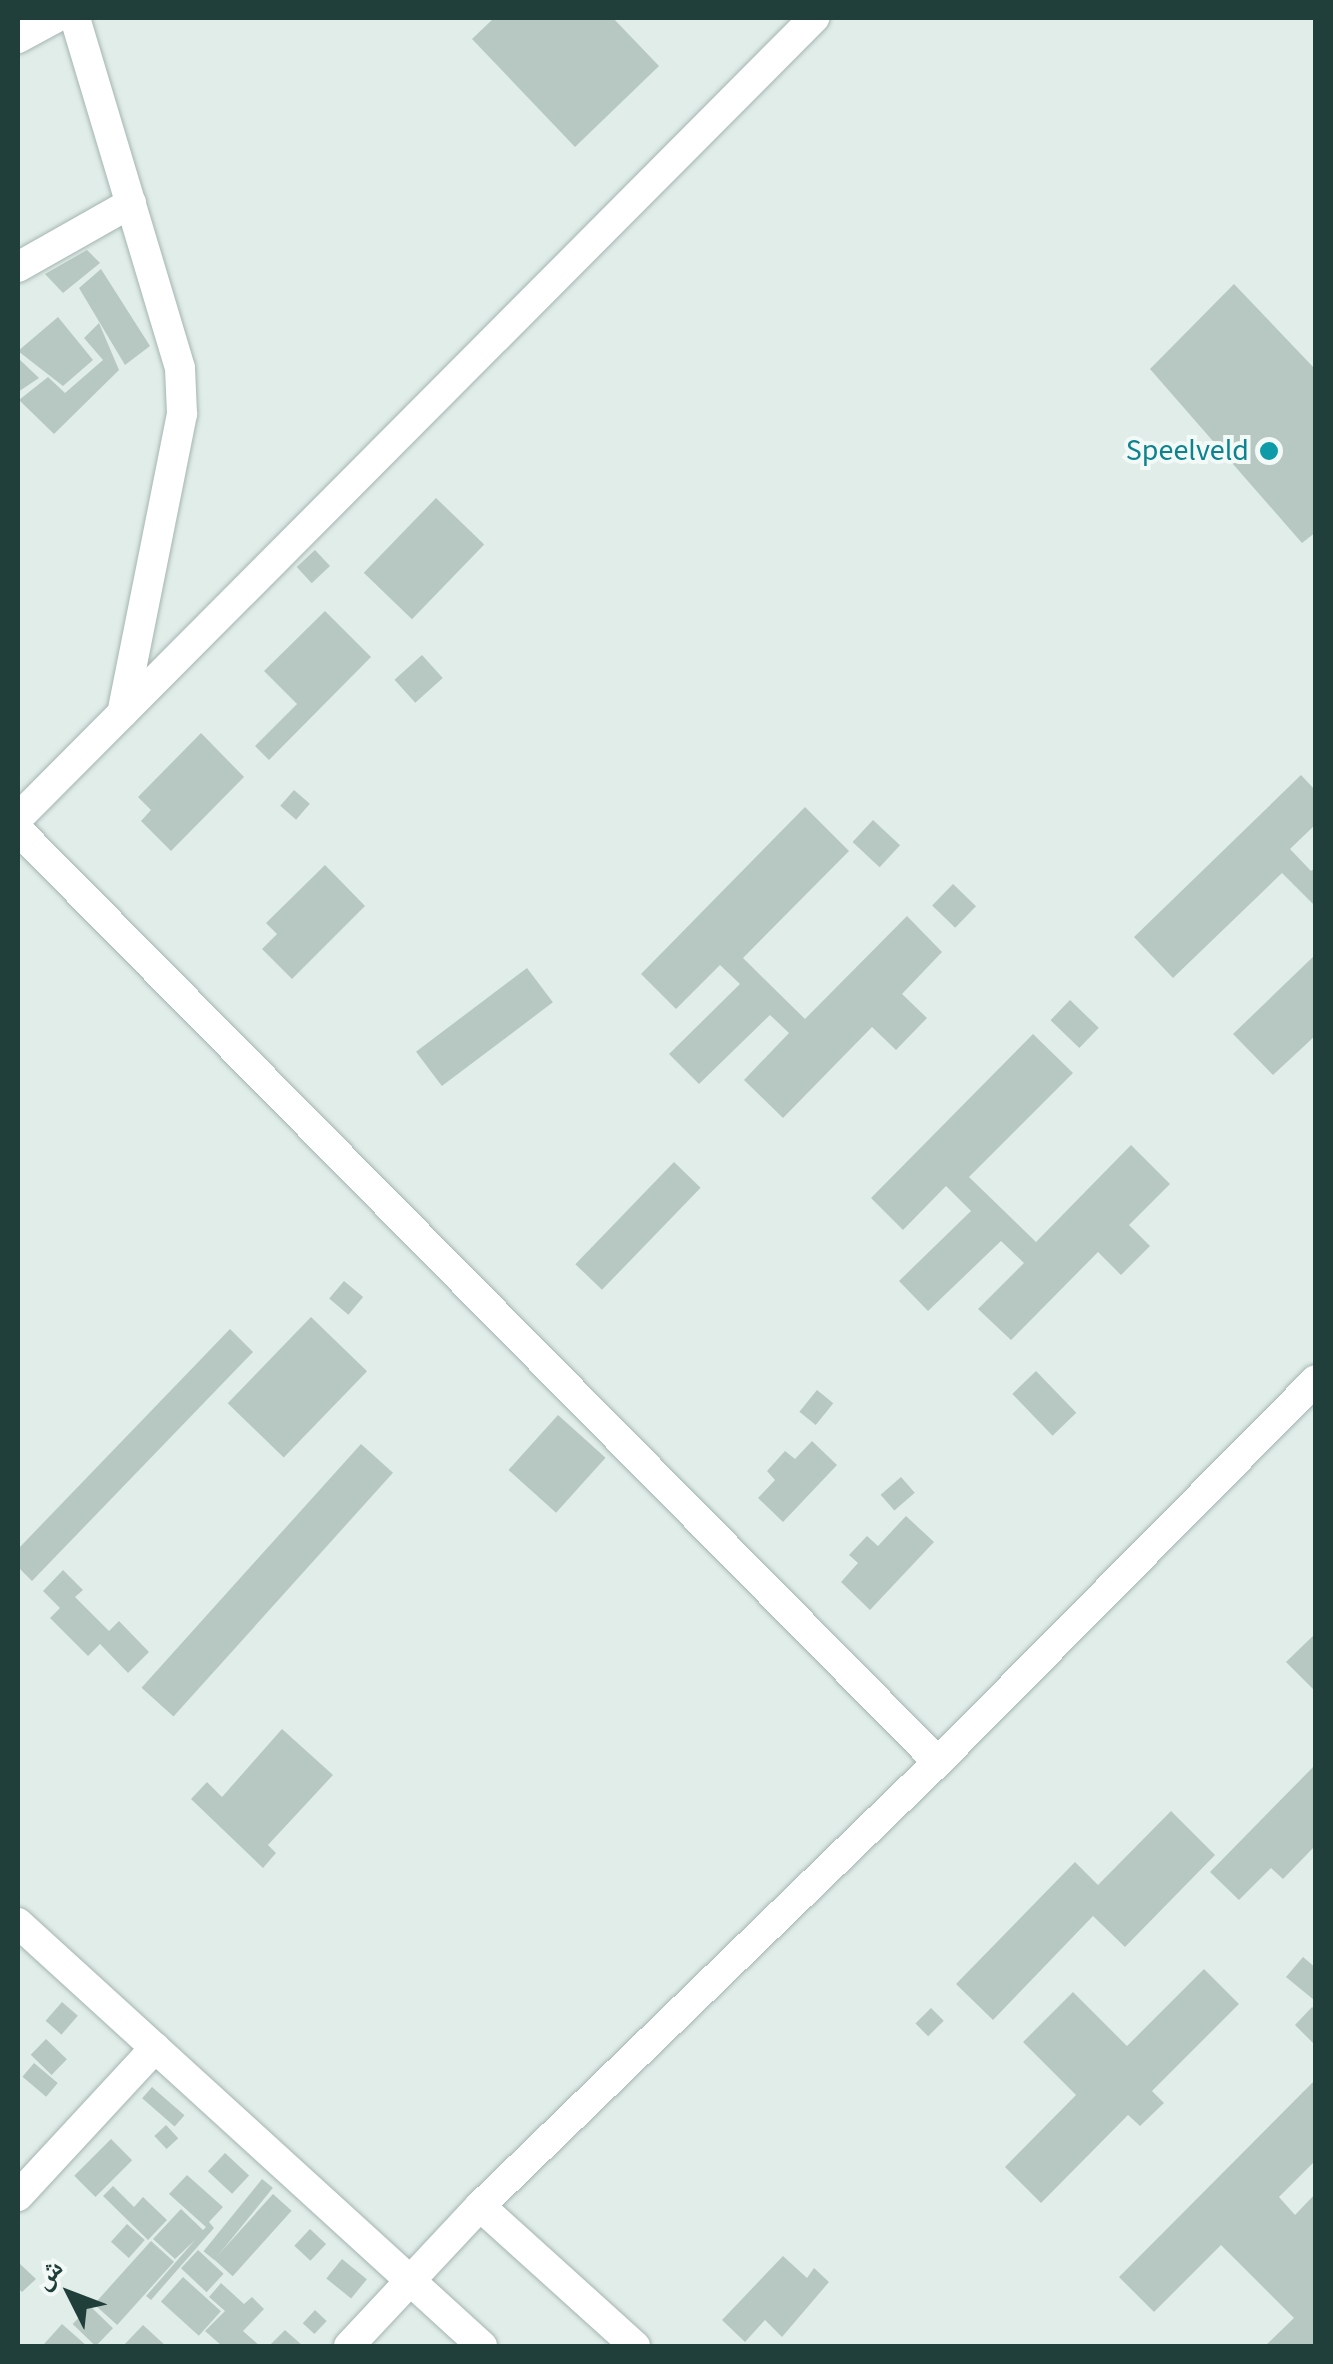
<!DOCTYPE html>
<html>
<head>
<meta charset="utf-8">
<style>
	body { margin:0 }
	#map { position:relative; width:1333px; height:2364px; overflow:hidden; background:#e1ede9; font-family:"Source Sans 3","Noto Naskh Arabic",sans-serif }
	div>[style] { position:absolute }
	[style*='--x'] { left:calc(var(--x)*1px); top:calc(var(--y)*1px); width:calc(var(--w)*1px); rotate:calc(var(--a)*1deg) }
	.building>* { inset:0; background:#b7c8c2; transform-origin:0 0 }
	.roads { filter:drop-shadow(0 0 2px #a4b5b1) drop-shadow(0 0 2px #a4b5b1) }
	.minor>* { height:30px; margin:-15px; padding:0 15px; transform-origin:15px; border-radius:15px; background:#fff }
	.dots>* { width:28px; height:28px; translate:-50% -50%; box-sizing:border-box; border:5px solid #f2f9f6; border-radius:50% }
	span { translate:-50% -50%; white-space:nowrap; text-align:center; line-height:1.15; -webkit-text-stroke:8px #f2f9f6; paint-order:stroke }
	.culture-label { font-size:30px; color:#0d838f }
	.right { translate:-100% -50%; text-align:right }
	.frame { position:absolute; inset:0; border:20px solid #213f3a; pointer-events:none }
	.north { position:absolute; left:20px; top:2244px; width:100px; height:100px; -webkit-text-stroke:8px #f2f9f6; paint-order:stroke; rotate:312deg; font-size:28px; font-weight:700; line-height:40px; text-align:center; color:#213f3a }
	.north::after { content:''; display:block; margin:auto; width:35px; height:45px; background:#213f3a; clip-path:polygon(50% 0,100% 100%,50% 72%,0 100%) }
</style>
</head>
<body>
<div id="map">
	<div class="building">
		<div style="clip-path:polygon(494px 18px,613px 18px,659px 66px,575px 147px,472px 39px)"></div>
		<div style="clip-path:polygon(87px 250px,100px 263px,63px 293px,45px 274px)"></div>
		<div style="clip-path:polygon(101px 269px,150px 346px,125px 365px,79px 288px)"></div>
		<div style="clip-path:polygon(1234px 284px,1316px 370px,1316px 532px,1302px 543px,1150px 369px)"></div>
		<div style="clip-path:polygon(58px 317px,93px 360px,63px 386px,18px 351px)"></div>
		<div style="clip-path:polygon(99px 323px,119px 370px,54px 434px,19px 400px,48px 377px,65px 393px,103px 360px,84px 338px)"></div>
		<div style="clip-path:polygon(18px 358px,39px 378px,18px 392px)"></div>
		<div style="left:436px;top:498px;width:67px;height:104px;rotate:44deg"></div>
		<div style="left:315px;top:550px;width:22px;height:25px;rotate:47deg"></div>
		<div style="clip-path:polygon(325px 611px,371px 657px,269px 760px,255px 746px,297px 704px,264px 671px)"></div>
		<div style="left:422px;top:655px;width:31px;height:37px;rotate:48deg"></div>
		<div style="clip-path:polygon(201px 733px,244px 777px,171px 851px,141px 821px,151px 810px,138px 797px)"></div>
		<div style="clip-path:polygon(1301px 775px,1316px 791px,1316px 824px,1290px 849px,1311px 871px,1316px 867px,1316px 907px,1282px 873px,1173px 978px,1134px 937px)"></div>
		<div style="left:294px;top:790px;width:21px;height:21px;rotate:41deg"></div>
		<div style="clip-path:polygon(805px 807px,849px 851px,743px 958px,805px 1019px,907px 916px,942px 952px,902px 994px,927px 1018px,896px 1050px,872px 1027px,783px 1118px,744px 1080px,789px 1033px,770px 1015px,699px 1084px,669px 1054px,740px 984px,720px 965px,676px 1009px,641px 974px)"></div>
		<div style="left:873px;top:820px;width:37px;height:30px;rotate:43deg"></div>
		<div style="clip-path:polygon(325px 865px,365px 906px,292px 979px,262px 949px,277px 934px,266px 923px)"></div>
		<div style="left:953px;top:884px;width:32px;height:30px;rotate:44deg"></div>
		<div style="clip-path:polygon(1316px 954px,1316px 1035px,1273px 1075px,1233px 1034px)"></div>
		<div style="left:527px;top:968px;width:43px;height:139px;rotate:53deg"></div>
		<div style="left:1070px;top:1000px;width:40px;height:28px;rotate:44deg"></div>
		<div style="clip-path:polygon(1033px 1034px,1073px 1073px,969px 1177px,1036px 1242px,1131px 1145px,1170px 1184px,1129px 1225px,1150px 1246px,1121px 1275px,1098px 1252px,1011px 1340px,978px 1309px,1024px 1263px,1001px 1241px,928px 1311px,899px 1281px,971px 1211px,946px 1186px,903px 1230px,871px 1198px)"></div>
		<div style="left:674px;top:1162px;width:37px;height:142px;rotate:44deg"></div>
		<div style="left:344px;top:1281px;width:25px;height:23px;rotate:40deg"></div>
		<div style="left:311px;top:1317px;width:78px;height:120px;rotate:44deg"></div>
		<div style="clip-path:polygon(230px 1329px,253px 1352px,32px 1581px,18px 1567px,18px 1549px)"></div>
		<div style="left:1036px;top:1371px;width:58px;height:33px;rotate:46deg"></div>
		<div style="left:817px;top:1390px;width:21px;height:28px;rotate:39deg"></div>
		<div style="left:558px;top:1415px;width:64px;height:74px;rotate:42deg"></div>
		<div style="clip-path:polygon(812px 1441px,837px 1465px,783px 1522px,758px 1498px,775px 1480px,767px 1471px,785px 1451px,795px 1459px)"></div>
		<div style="left:361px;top:1444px;width:43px;height:328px;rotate:42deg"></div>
		<div style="left:901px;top:1477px;width:21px;height:27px;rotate:49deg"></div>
		<div style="clip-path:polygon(906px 1516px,934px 1542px,870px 1610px,841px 1582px,858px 1563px,849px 1555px,867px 1536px,878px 1546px)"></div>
		<div style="clip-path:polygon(63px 1570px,83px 1590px,75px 1597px,109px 1631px,119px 1621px,149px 1652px,128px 1673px,100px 1644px,88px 1656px,50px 1618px,60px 1608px,43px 1591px)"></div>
		<div style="clip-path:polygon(1316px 1633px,1316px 1692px,1286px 1662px)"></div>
		<div style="clip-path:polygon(282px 1729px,333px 1775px,268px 1845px,276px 1853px,263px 1868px,191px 1799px,207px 1782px,222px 1797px)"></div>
		<div style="clip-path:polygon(1316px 1764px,1316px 1845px,1283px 1879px,1271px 1868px,1239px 1900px,1210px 1872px)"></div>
		<div style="clip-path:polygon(1171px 1811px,1215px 1855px,1125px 1947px,1093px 1916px,993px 2020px,956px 1984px,1075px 1862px,1098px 1885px)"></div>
		<div style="clip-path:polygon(1303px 1957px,1316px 1968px,1314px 2000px,1286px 1977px)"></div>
		<div style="clip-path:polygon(1204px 1969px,1239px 2004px,1152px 2091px,1164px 2103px,1140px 2126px,1128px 2115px,1041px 2203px,1005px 2167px,1076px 2095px,1023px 2042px,1073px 1992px,1127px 2046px)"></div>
		<div style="left:62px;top:2002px;width:21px;height:25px;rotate:41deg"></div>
		<div style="clip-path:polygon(1312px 2007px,1316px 2010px,1316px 2046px,1295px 2025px)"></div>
		<div style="left:931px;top:2008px;width:18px;height:22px;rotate:45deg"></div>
		<div style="left:46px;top:2039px;width:29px;height:22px;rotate:44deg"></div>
		<div style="left:34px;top:2063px;width:31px;height:18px;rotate:40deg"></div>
		<div style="clip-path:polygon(1316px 2079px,1316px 2160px,1279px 2197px,1295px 2215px,1316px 2193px,1316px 2346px,1265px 2346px,1294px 2318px,1221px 2245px,1154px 2312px,1119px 2277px)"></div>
		<div style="left:152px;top:2087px;width:43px;height:15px;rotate:41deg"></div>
		<div style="left:166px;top:2125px;width:18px;height:16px;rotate:47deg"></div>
		<div style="left:111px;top:2139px;width:30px;height:52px;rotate:45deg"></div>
		<div style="left:225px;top:2153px;width:33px;height:25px;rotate:43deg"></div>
		<div style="clip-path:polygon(187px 2175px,223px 2207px,209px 2222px,214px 2228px,151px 2300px,146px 2296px,195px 2240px,175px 2259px,153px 2239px,181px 2209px,203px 2230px,206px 2227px,169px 2194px)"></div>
		<div style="left:262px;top:2179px;width:14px;height:93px;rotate:39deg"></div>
		<div style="clip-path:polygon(113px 2186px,134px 2207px,143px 2197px,167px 2220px,148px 2240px,103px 2196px)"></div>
		<div style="left:273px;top:2194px;width:25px;height:88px;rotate:42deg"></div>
		<div style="left:127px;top:2224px;width:24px;height:24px;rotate:42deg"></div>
		<div style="left:310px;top:2229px;width:22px;height:23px;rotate:43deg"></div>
		<div style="left:151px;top:2241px;width:31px;height:85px;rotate:42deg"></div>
		<div style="left:198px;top:2250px;width:35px;height:25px;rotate:43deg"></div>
		<div style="clip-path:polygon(783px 2256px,807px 2278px,814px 2268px,829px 2282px,782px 2337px,765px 2320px,745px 2342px,722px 2320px)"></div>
		<div style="left:342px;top:2259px;width:32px;height:25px;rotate:39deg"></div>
		<div style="clip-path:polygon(18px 2262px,36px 2279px,22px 2292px,18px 2288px)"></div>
		<div style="left:183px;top:2277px;width:51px;height:33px;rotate:42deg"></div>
		<div style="clip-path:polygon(221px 2283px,244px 2304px,252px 2297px,264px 2309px,243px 2331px,260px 2346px,222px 2346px,205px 2331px,225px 2311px,209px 2297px)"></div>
		<div style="left:90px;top:2306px;width:32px;height:25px;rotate:44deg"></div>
		<div style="left:315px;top:2310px;width:16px;height:18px;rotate:43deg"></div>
		<div style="clip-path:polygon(62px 2324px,87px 2346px,47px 2346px,44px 2344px)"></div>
		<div style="clip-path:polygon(143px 2325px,166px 2346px,123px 2346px)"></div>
		<div style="clip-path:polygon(285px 2330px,303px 2346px,269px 2346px)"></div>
	</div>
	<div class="roads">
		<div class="minor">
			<div style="--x:75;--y:18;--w:365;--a:73.3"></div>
			<div style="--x:180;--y:368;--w:46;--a:87.5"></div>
			<div style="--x:182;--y:414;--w:305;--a:101.3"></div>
			<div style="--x:18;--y:38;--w:42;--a:-28.4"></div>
			<div style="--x:18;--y:267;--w:130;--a:-29.5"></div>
			<div style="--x:18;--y:818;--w:1129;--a:-45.14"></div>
			<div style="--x:18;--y:830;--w:1310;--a:45.37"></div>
			<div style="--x:18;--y:1923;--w:628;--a:42.35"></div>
			<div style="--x:18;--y:2196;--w:202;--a:-47.2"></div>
			<div style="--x:480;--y:2206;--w:209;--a:42.1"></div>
			<div style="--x:349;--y:2346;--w:192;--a:-46.9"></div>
			<div style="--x:480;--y:2206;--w:638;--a:-44.11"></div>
			<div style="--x:938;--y:1762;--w:537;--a:-45.3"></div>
		</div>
	</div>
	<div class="dots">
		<div style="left:1269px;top:451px;background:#0f9aa8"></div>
	</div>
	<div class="culture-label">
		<span class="right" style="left:1249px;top:451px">Speelveld</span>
	</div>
	<div class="frame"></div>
	<div class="north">ش</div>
</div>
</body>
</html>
